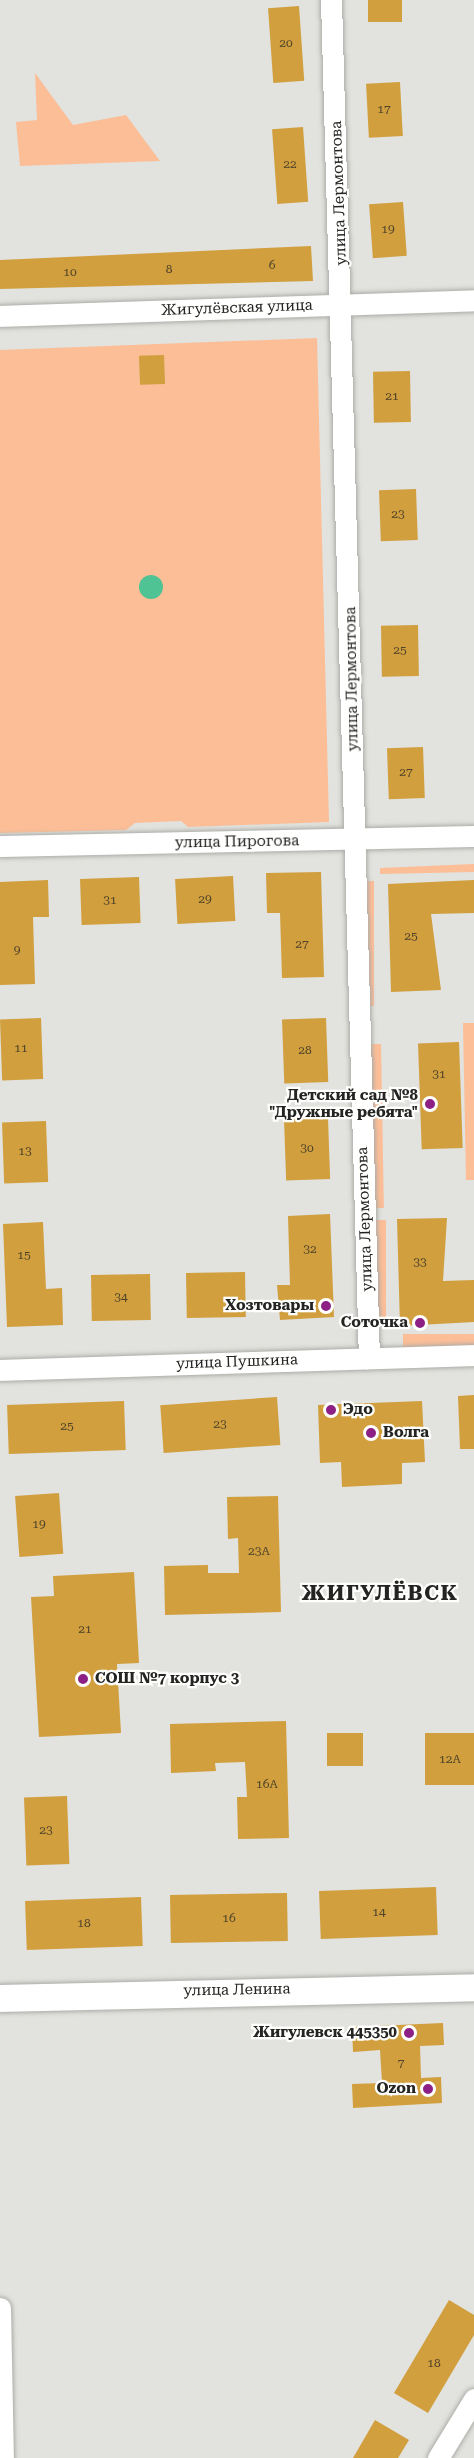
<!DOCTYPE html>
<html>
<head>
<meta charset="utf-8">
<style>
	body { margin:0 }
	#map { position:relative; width:474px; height:2458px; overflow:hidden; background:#e2e2de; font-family:"Roboto Serif",serif }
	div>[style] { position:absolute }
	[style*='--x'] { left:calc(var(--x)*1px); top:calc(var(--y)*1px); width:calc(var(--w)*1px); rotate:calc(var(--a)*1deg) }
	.green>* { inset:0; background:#fcbe97; transform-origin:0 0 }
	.water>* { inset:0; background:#50c394 }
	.round { border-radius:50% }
	.building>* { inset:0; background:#d19f3e; transform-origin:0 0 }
	.roads { filter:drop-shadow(0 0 2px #acaca8) drop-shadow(0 0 2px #acaca8) }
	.minor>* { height:21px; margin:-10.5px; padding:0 10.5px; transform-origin:10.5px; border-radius:10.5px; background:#fff }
	.tertiary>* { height:27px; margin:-13.5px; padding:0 13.5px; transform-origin:13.5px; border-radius:13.5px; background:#fff }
	.dots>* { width:16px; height:16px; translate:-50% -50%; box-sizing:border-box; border:3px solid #fffffe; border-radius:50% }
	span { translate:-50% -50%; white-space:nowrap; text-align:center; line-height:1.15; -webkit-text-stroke:4.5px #fffffe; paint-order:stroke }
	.number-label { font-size:12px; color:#4f432a }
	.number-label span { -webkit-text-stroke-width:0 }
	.street-label { font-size:15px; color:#242423 }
	.poi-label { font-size:15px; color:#242423; font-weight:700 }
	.right { translate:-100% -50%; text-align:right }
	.left { translate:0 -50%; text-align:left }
	.district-label { font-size:21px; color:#242423; font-weight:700; letter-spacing:1.5px }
</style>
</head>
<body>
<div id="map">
	<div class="green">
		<div style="clip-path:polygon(35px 73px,73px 125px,126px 115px,160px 161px,20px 166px,16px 122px,37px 120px)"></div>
		<div style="clip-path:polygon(317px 338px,329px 822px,188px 827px,181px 821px,135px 823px,126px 830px,0 833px,0 350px)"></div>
		<div style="clip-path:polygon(474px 864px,474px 872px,380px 874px,380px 868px)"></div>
		<div style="left:364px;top:881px;width:10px;height:125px"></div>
		<div style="clip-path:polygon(463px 1023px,474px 1023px,474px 1180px,466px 1180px)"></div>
		<div style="left:381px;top:1044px;width:164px;height:12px;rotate:89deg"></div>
		<div style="left:374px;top:1220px;width:12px;height:105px"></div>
		<div style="left:474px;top:1334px;width:14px;height:71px;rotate:90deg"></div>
	</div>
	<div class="water">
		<div class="round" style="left:139px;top:575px;width:24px;height:24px"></div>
	</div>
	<div class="building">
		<div style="left:368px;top:0;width:34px;height:22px"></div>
		<div style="left:299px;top:6px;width:75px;height:31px;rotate:86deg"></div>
		<div style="left:400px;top:82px;width:54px;height:34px;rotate:87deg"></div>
		<div style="left:303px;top:127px;width:75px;height:31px;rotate:86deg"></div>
		<div style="left:403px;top:202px;width:54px;height:34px;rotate:86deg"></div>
		<div style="clip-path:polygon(311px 246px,313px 281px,0 289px,0 260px)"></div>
		<div style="left:164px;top:355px;width:29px;height:25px;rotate:88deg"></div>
		<div style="left:410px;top:371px;width:51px;height:37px;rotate:89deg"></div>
		<div style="left:416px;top:489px;width:51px;height:37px;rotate:88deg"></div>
		<div style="left:418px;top:625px;width:51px;height:37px;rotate:89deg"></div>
		<div style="left:423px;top:747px;width:51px;height:36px;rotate:88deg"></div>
		<div style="clip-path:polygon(321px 872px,324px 977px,282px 978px,280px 913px,267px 913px,266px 873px)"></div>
		<div style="left:233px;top:876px;width:45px;height:58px;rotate:87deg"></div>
		<div style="left:139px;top:877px;width:46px;height:59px;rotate:88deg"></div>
		<div style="clip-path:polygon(48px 880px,49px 917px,33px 917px,35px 984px,0 985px,0 882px)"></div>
		<div style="clip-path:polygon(474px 880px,474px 913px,431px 914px,441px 990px,391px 992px,388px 884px)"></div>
		<div style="left:41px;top:1018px;width:61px;height:41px;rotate:88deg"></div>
		<div style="left:326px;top:1018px;width:64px;height:44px;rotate:88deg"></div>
		<div style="left:459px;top:1042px;width:106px;height:41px;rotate:88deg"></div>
		<div style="left:328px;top:1118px;width:61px;height:44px;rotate:88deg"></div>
		<div style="left:46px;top:1121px;width:61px;height:44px;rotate:88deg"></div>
		<div style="clip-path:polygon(330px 1214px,334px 1317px,280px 1320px,277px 1285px,290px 1285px,288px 1216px)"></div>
		<div style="clip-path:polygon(447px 1218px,443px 1281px,474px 1280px,474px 1322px,400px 1326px,397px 1219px)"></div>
		<div style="clip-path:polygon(43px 1222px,46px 1289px,62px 1288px,63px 1325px,7px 1327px,3px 1224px)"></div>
		<div style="left:245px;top:1272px;width:45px;height:59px;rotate:89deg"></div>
		<div style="left:150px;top:1274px;width:46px;height:59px;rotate:89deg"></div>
		<div style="clip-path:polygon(474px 1395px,474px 1449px,460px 1449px,458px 1396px)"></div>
		<div style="left:277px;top:1397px;width:48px;height:117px;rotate:86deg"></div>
		<div style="left:124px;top:1401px;width:49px;height:117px;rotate:88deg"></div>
		<div style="clip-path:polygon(422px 1401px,425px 1462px,402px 1463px,402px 1484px,342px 1487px,341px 1462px,320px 1463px,318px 1405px)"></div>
		<div style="left:59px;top:1493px;width:61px;height:44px;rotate:86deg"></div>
		<div style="clip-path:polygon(278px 1496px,281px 1612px,165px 1615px,164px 1566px,208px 1565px,208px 1573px,239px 1573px,238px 1538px,228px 1539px,227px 1497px)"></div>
		<div style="clip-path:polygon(134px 1572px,139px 1663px,117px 1664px,121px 1733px,39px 1737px,31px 1597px,54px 1596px,53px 1576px)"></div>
		<div style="clip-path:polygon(286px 1721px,289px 1838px,238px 1839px,237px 1797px,247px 1797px,245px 1762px,215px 1763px,216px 1771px,171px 1773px,170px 1724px)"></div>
		<div style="left:327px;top:1733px;width:36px;height:33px"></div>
		<div style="left:474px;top:1733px;width:52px;height:49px;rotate:90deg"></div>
		<div style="left:67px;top:1796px;width:68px;height:43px;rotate:88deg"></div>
		<div style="left:436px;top:1887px;width:48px;height:117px;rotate:88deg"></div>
		<div style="left:287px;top:1893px;width:48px;height:117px;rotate:89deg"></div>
		<div style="left:141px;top:1897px;width:49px;height:116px;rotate:88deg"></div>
		<div style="clip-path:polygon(443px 2023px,444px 2045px,420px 2046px,421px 2078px,441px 2077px,442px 2103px,353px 2108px,352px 2084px,382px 2083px,380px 2050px,353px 2052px,352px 2027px)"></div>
		<div style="clip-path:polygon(449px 2300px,474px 2315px,474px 2335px,428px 2413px,394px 2393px)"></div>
		<div style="clip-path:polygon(375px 2420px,409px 2440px,398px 2458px,353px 2458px)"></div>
	</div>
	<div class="roads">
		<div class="minor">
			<div style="--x:331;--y:0;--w:1359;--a:88.4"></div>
			<div style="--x:0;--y:316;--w:474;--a:-1.9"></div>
			<div style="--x:0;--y:846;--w:474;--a:-1.2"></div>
			<div style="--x:0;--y:1370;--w:474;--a:-1.8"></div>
			<div style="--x:0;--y:2308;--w:150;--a:88.9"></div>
			<div style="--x:438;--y:2458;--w:69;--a:-58.6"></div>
		</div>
		<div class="tertiary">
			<div style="--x:0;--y:1998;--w:474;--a:-1.3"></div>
		</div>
	</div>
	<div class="dots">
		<div style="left:430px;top:1104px;background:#8c2084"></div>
		<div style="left:326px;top:1306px;background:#8c2084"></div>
		<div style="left:420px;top:1323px;background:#8c2084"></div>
		<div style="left:331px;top:1410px;background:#8c2084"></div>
		<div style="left:371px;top:1433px;background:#8c2084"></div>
		<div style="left:83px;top:1679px;background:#8c2084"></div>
		<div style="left:409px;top:2033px;background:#8c2084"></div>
		<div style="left:428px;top:2089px;background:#8c2084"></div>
	</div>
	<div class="number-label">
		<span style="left:286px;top:44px">20</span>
		<span style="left:384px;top:110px">17</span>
		<span style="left:290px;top:165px">22</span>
		<span style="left:388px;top:230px">19</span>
		<span style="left:272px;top:266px">6</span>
		<span style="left:169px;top:270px">8</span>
		<span style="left:70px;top:273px">10</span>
		<span style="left:392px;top:397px">21</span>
		<span style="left:398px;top:515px">23</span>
		<span style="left:400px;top:651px">25</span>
		<span style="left:406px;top:773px">27</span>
		<span style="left:205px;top:900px">29</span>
		<span style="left:110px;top:901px">31</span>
		<span style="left:411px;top:937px">25</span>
		<span style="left:302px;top:945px">27</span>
		<span style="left:17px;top:951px">9</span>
		<span style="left:21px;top:1049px">11</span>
		<span style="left:305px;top:1051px">28</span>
		<span style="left:439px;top:1075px">31</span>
		<span style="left:307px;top:1149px">30</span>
		<span style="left:25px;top:1152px">13</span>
		<span style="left:310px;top:1250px">32</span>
		<span style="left:24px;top:1256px">15</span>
		<span style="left:420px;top:1263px">33</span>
		<span style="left:121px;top:1298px">34</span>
		<span style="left:220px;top:1425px">23</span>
		<span style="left:67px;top:1427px">25</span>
		<span style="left:39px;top:1525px">19</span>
		<span style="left:259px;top:1552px">23А</span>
		<span style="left:85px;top:1630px">21</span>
		<span style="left:450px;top:1760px">12А</span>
		<span style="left:267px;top:1785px">16А</span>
		<span style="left:46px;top:1831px">23</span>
		<span style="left:379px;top:1913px">14</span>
		<span style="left:229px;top:1919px">16</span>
		<span style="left:84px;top:1924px">18</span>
		<span style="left:401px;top:2064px">7</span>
		<span style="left:434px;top:2364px">18</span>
	</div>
	<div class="street-label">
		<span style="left:339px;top:193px;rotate:-92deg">улица Лермонтова</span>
		<span style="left:237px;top:308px;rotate:-2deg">Жигулёвская улица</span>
		<span style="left:352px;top:679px;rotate:-91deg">улица Лермонтова</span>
		<span style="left:237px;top:842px;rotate:-1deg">улица Пирогова</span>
		<span style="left:365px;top:1219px;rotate:-92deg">улица Лермонтова</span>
		<span style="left:237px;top:1362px;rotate:-2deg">улица Пушкина</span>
		<span style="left:237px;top:1990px;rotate:-1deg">улица Ленина</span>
	</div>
	<div class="poi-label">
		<span class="right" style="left:418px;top:1104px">Детский сад №8<br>"Дружные ребята"</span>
		<span class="right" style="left:314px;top:1306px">Хозтовары</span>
		<span class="right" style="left:408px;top:1323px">Соточка</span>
		<span class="left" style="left:343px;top:1410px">Эдо</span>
		<span class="left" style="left:383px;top:1433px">Волга</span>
		<span class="left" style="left:95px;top:1679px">СОШ №7 корпус 3</span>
		<span class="right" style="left:397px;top:2033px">Жигулевск 445350</span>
		<span class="right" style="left:416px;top:2089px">Ozon</span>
	</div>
	<div class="district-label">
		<span style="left:380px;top:1593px">ЖИГУЛЁВСК</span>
	</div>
</div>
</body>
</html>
